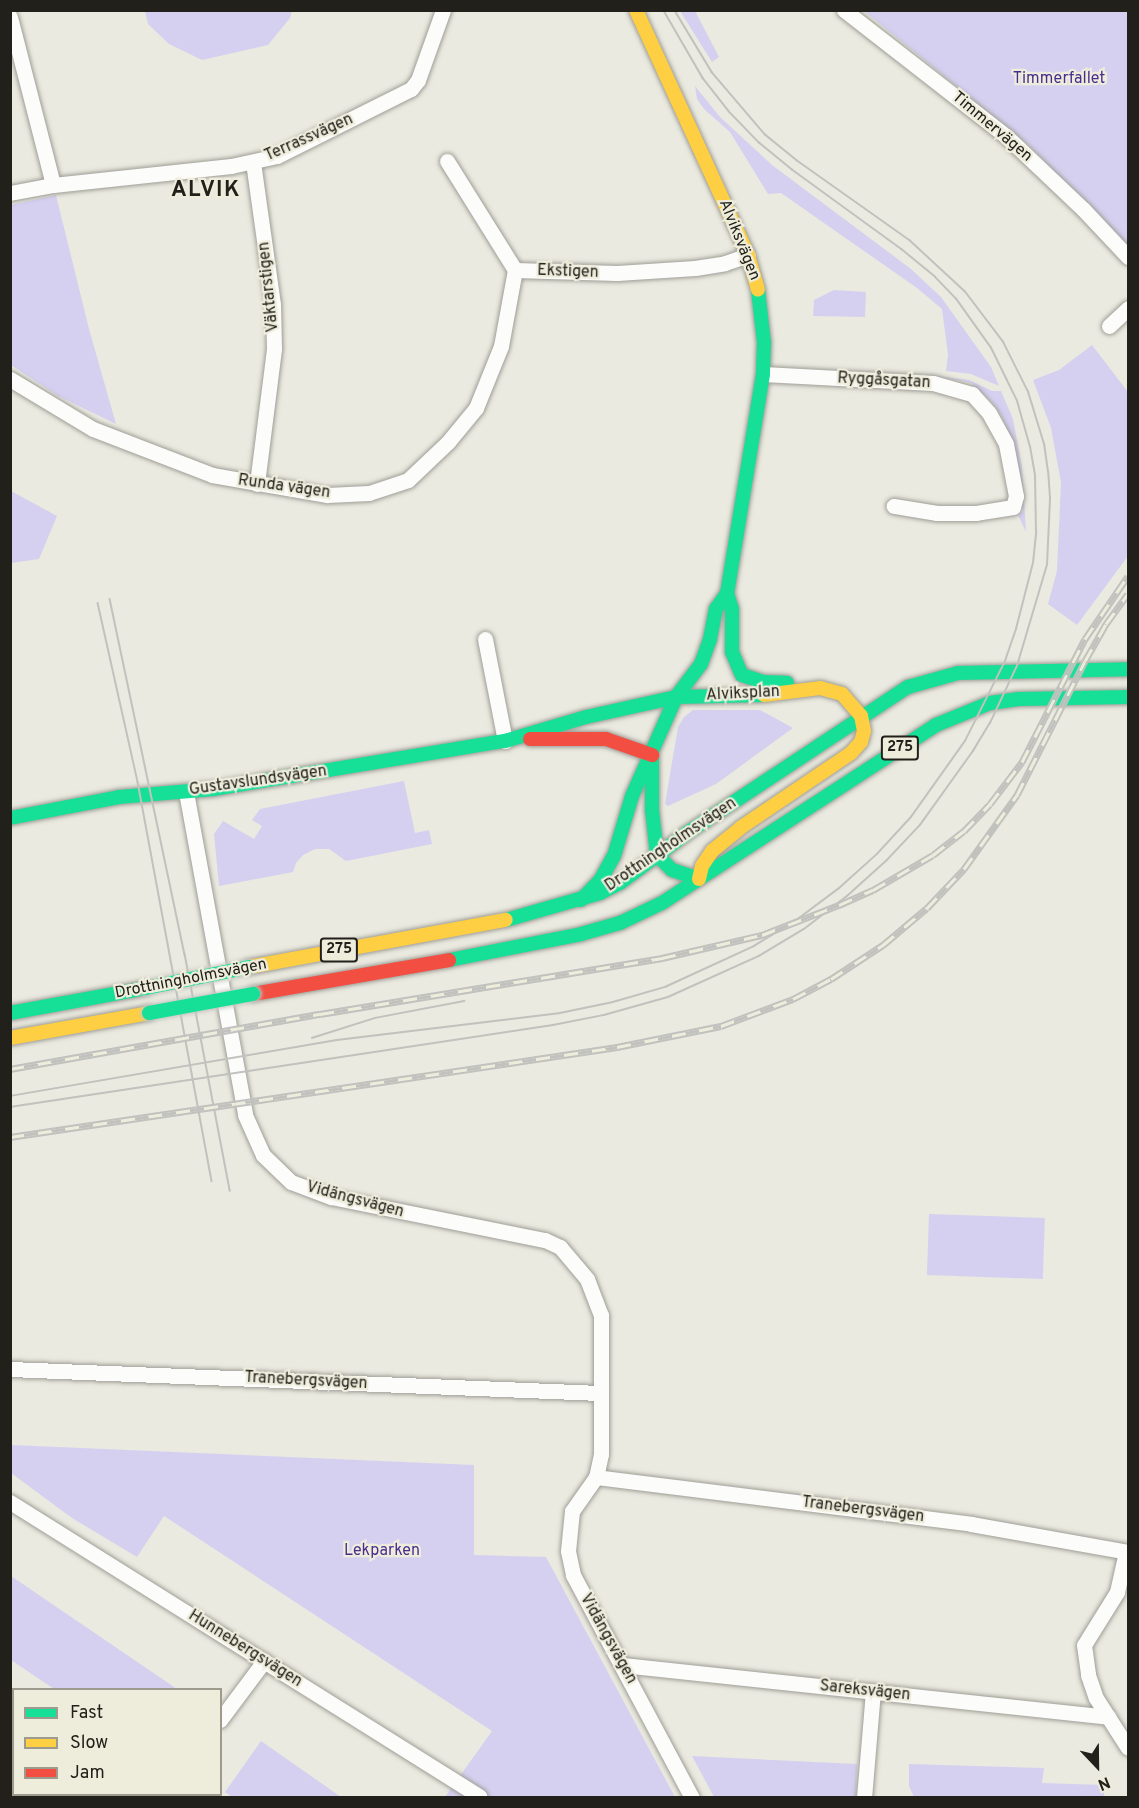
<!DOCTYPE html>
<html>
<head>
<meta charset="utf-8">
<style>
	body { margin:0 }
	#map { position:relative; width:1139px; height:1808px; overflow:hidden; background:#eaeae0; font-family:Overpass,sans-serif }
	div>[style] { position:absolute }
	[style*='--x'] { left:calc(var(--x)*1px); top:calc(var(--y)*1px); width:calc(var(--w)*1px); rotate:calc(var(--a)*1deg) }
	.green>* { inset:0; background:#d5d0f0; transform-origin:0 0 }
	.roads { filter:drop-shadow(0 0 2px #9f9e97) drop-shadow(0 0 2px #9f9e97) }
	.street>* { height:15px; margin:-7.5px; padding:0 7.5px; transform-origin:7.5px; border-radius:7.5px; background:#fcfcfa }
	.fast>* { height:14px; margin:-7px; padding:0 7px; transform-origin:7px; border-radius:7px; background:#16e098 }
	.slow>* { height:14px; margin:-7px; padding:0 7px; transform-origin:7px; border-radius:7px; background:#ffcf43 }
	.jam>* { height:14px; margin:-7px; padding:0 7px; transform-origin:7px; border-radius:7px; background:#f24e42 }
	.tram>* { height:1.5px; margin:-0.75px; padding:0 0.75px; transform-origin:0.75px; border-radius:0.75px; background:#c1c1be }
	.rail>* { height:7px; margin-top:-3.5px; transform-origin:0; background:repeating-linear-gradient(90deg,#eeeddc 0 14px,#c1c1be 0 28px); box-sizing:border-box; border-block:2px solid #c1c1be }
	.bridges { filter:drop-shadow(0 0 2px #c7c7c2) drop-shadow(0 0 2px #c7c7c2) }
	.fast-bridge>* { height:14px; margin:-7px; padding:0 7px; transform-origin:7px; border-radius:7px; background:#16e098 }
	span { translate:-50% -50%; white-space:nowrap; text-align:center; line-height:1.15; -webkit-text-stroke:4.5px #eeeddc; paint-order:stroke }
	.shield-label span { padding:2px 4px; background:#eeeddc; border:2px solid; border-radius:4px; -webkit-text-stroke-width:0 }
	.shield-label { font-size:15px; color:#21201a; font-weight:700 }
	.park-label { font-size:16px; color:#492d8e }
	.street-label { font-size:16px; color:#21201a }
	.district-label { font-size:22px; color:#21201a; font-weight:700; letter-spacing:1.5px }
	.frame { position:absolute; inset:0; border:12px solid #21201a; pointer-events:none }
	.legend { position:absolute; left:12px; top:1688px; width:210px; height:108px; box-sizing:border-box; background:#eeeddc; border:2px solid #9c9b8e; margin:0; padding:8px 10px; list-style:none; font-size:18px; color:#21201a }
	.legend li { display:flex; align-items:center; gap:12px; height:30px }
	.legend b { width:30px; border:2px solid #9c9b8e }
	.north { position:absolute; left:1067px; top:1736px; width:60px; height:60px; -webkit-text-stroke:4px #eeeddc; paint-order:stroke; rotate:158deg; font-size:16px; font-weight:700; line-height:24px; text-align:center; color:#21201a }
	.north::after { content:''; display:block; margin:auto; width:21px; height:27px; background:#21201a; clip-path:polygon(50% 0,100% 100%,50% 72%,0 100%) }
</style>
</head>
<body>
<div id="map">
	<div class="green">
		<div style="clip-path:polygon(145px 11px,145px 10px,292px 11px,290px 18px,268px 45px,202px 60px,169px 44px,148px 24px)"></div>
		<div style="clip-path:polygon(680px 11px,695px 11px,719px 57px,712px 62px)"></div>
		<div style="clip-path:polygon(864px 11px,1128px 11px,1128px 249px,1029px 145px)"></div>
		<div style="clip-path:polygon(695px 86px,720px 117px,772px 165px,911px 269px,941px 297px,991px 367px,999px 386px,971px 374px,946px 371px,948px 355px,942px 309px,917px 288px,781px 193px,768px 194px,730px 132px,704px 109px,697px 99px)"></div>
		<div style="clip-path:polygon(56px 195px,89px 329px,116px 424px,58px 396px,11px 365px,11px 205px)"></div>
		<div style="clip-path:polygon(834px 290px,866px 292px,865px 317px,813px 316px,814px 300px)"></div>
		<div style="clip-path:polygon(1092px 345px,1128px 392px,1128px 556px,1077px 625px,1048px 604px,1057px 571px,1061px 482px,1051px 428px,1033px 380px,1059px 370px)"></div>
		<div style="clip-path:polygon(937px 376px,969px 380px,992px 391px,1001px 391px,1013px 419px,1022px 467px,1026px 532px,1018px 515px,1023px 511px,1014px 445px,1001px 415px,991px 401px,971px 383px)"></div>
		<div style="clip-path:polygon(11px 491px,57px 516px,39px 559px,11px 563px)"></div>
		<div style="clip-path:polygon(693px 710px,760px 710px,793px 728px,716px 784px,668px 806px,665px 804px,678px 727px,684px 717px)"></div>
		<div style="clip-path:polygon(404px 781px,415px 833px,429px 830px,432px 844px,346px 861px,329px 849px,315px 849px,303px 855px,296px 863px,293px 872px,219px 886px,214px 834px,223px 821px,254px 839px,262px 826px,252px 820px,260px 809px)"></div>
		<div style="left:929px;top:1214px;width:116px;height:61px;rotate:2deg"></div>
		<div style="clip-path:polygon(11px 1445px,474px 1465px,474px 1555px,546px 1557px,675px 1797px,445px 1797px,492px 1731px,164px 1516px,137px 1557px,72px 1518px,11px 1473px)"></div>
		<div style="clip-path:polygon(11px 1576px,177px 1689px,54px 1689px,11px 1660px)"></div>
		<div style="clip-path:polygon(261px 1741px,341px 1797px,233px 1798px,225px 1792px)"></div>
		<div style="clip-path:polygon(692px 1756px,857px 1764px,856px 1797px,714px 1797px)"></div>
		<div style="clip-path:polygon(909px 1764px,1044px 1768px,1042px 1783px,1104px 1785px,1104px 1797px,914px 1797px,909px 1786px)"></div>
	</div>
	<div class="roads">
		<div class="street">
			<div style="--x:844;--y:10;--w:205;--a:37.9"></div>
			<div style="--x:1006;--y:136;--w:106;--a:43.5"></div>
			<div style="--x:1083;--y:209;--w:66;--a:46.8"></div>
			<div style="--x:10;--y:17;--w:173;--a:75.6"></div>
			<div style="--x:447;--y:161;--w:128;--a:58"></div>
			<div style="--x:253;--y:162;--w:143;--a:82"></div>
			<div style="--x:273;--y:304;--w:45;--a:88.7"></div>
			<div style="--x:274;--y:349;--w:136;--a:97.2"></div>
			<div style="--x:10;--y:193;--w:44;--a:-10.5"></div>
			<div style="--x:53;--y:185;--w:179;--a:-6.1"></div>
			<div style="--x:231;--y:166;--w:47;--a:-12.3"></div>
			<div style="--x:277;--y:156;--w:150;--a:-26.6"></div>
			<div style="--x:411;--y:89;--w:11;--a:-52"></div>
			<div style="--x:418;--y:80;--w:74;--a:-70.3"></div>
			<div style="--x:515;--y:270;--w:102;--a:1.7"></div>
			<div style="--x:617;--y:273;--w:78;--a:-3.7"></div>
			<div style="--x:695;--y:268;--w:30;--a:-9"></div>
			<div style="--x:725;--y:263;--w:24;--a:-19"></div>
			<div style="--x:1109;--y:326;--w:26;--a:-43"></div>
			<div style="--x:763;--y:374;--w:170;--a:3"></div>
			<div style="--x:933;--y:383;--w:41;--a:15.8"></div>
			<div style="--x:972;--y:394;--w:25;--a:48"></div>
			<div style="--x:989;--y:413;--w:35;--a:61"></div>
			<div style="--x:1006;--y:444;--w:53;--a:79.1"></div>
			<div style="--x:1016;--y:496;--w:11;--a:105"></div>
			<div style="--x:1013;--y:507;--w:37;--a:171"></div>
			<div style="--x:976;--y:513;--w:39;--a:180"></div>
			<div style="--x:937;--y:513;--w:44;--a:-170.8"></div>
			<div style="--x:10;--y:379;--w:97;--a:31.1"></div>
			<div style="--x:93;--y:429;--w:128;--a:21.1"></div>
			<div style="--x:212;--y:475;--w:117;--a:9.9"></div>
			<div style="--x:327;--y:495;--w:42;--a:-2.7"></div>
			<div style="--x:369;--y:493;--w:41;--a:-18.4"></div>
			<div style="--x:408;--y:480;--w:55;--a:-43.5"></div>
			<div style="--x:448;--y:442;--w:44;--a:-50.5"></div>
			<div style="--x:476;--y:408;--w:67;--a:-68"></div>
			<div style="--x:501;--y:346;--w:77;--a:-79.6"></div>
			<div style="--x:485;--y:639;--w:104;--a:78.9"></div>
			<div style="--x:186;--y:792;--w:328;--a:79.6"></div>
			<div style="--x:245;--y:1115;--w:44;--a:65.8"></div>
			<div style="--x:263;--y:1155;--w:39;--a:44"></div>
			<div style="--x:291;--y:1182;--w:43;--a:20.6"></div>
			<div style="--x:331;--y:1197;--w:218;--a:11.4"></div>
			<div style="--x:545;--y:1240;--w:17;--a:25"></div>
			<div style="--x:560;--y:1247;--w:42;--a:49.8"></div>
			<div style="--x:587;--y:1279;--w:39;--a:69"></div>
			<div style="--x:601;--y:1315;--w:139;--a:90"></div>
			<div style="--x:601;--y:1454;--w:24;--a:102"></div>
			<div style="--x:596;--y:1477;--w:42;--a:125.2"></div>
			<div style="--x:572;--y:1511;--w:40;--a:95.7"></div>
			<div style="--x:568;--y:1551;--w:25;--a:78"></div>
			<div style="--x:573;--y:1575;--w:253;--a:61.9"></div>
			<div style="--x:10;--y:1369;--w:591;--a:2.33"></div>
			<div style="--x:596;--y:1477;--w:378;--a:7.1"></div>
			<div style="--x:971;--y:1524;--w:159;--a:10.1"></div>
			<div style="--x:10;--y:1502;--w:554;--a:32.08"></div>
			<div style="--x:1126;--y:1552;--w:41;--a:102.7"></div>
			<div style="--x:1117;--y:1592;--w:62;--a:121.9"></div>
			<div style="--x:1084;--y:1645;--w:30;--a:82"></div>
			<div style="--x:1088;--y:1675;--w:24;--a:71"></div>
			<div style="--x:1096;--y:1698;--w:59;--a:57.4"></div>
			<div style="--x:623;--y:1665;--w:488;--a:6.1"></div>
			<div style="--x:220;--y:1720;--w:74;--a:-53.3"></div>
			<div style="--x:10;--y:1734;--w:4;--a:27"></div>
			<div style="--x:98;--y:1794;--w:6;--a:45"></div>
			<div style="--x:143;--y:1798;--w:6;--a:-45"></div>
			<div style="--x:864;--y:1798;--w:107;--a:-85.2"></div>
		</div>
		<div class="fast">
			<div style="--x:758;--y:290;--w:53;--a:83.5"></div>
			<div style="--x:764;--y:343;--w:31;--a:92"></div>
			<div style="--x:763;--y:374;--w:222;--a:99.3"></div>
			<div style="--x:727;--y:593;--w:17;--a:73"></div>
			<div style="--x:732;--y:609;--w:43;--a:90"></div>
			<div style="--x:732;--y:652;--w:25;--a:67"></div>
			<div style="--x:742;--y:675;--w:23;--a:18"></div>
			<div style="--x:764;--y:682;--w:23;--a:2"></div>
			<div style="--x:652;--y:759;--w:51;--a:90"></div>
			<div style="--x:652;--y:810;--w:45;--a:83.7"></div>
			<div style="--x:10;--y:818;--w:111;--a:-10.9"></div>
			<div style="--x:119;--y:797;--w:95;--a:-4.8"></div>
			<div style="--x:214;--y:789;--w:295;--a:-9.4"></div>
			<div style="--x:505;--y:741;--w:84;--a:-16.5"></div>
			<div style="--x:586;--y:717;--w:92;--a:-12.5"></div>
			<div style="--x:676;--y:697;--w:88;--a:-1.3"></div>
			<div style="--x:657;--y:855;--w:21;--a:45"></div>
			<div style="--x:672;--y:870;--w:28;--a:18"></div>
			<div style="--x:581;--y:900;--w:29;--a:-46"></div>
			<div style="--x:601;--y:879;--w:26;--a:-61"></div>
			<div style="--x:614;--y:856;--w:63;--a:-73.3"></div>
			<div style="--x:632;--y:796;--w:108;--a:-66"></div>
			<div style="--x:676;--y:697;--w:41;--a:-52.9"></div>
			<div style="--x:701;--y:664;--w:27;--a:-70"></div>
			<div style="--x:710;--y:639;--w:31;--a:-79"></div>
			<div style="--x:716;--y:609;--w:19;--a:-55"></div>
			<div style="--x:506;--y:920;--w:98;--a:-16"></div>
			<div style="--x:600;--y:893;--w:22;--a:-27"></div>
			<div style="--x:620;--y:883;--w:84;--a:-36.7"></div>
			<div style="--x:687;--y:833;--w:265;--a:-33.5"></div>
			<div style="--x:908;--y:687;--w:52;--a:-15.6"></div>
			<div style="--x:958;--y:673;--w:170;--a:-1.3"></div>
			<div style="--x:449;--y:960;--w:135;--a:-11.1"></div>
			<div style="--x:581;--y:934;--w:41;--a:-15.8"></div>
			<div style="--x:620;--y:923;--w:47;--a:-25.5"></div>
			<div style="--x:662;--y:903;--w:327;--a:-33"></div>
			<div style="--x:936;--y:725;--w:58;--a:-22.2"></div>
			<div style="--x:990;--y:703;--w:29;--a:-8"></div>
			<div style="--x:1019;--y:699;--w:109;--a:-1.1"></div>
			<div style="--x:10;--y:1013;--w:138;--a:-10.4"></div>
		</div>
		<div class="slow">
			<div style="--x:636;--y:10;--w:269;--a:65.4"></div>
			<div style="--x:748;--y:255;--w:36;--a:74"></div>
			<div style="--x:764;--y:695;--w:56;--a:-7.1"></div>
			<div style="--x:820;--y:688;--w:23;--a:15"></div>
			<div style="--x:842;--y:694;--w:29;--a:49"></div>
			<div style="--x:699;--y:879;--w:13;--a:-77"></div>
			<div style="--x:702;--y:866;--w:18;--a:-56"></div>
			<div style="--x:712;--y:851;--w:36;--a:-39"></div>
			<div style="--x:740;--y:828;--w:134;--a:-34"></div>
			<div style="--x:851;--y:753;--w:15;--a:-48"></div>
			<div style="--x:861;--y:742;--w:11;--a:-75"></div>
			<div style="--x:864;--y:731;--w:15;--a:-101"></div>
			<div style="--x:249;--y:967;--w:261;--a:-10.4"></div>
			<div style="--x:10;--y:1038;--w:141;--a:-10.2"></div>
		</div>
		<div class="jam">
			<div style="--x:530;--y:739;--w:76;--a:0"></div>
			<div style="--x:606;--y:739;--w:49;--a:19.2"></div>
			<div style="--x:253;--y:994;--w:199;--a:-9.8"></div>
		</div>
	</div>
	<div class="tram">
		<div style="--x:110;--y:599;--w:363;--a:78.1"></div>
		<div style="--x:185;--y:954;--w:241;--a:79.2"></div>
		<div style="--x:98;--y:603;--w:183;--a:77.4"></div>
		<div style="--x:138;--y:782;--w:406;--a:79.5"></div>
		<div style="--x:312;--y:1038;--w:66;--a:-17.6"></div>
		<div style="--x:375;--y:1018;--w:91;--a:-10.8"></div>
		<div style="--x:10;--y:1096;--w:332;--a:-9.7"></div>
		<div style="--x:337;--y:1040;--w:225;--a:-6.9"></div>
		<div style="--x:560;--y:1013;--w:54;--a:-11.7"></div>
		<div style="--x:613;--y:1002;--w:54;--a:-16.1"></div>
		<div style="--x:665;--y:987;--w:98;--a:-24.7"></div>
		<div style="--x:754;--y:946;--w:48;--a:-31.4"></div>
		<div style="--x:795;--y:921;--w:54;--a:-36.7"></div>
		<div style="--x:838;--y:889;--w:52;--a:-41.9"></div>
		<div style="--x:877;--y:854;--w:50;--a:-47.4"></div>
		<div style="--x:911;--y:817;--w:93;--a:-54.6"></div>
		<div style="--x:965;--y:741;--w:89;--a:-63.4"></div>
		<div style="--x:1005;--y:661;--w:34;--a:-71"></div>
		<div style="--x:1016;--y:629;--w:68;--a:-75.6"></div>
		<div style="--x:1033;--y:563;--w:30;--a:-84"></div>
		<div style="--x:1036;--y:533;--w:58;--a:-91"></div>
		<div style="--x:1035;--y:475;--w:28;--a:-100"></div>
		<div style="--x:1030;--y:447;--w:48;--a:-105.8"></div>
		<div style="--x:1017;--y:401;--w:59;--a:-116.1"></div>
		<div style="--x:991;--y:348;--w:60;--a:-125.5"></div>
		<div style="--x:956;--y:299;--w:30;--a:-134"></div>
		<div style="--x:935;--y:277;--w:43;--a:-140.7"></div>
		<div style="--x:902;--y:250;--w:136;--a:-144"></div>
		<div style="--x:792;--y:170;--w:43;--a:-140.7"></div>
		<div style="--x:759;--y:143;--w:43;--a:-134.1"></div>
		<div style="--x:729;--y:112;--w:42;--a:-128.2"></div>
		<div style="--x:703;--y:79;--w:80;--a:-120.1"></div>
		<div style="--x:10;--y:1107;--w:549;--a:-8.59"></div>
		<div style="--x:553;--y:1025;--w:52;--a:-11.1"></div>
		<div style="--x:604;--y:1015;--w:66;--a:-15.7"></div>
		<div style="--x:668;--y:997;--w:100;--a:-24.3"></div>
		<div style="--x:759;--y:956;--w:52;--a:-31"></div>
		<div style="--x:804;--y:929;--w:54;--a:-37.5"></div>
		<div style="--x:847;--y:896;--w:54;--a:-42"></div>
		<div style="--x:887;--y:860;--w:48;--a:-46.7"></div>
		<div style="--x:920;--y:825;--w:91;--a:-54.4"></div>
		<div style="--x:973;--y:751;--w:33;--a:-59"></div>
		<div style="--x:990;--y:723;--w:63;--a:-64.7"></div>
		<div style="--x:1017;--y:666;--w:105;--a:-73.5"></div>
		<div style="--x:1047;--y:565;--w:67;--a:-87.4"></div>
		<div style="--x:1050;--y:498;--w:26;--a:-94"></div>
		<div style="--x:1048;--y:472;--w:28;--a:-98"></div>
		<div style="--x:1044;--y:444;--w:54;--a:-107.1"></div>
		<div style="--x:1028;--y:392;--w:56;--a:-116.6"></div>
		<div style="--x:1003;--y:342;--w:63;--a:-127.2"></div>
		<div style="--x:965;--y:292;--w:75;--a:-137.2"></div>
		<div style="--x:910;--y:241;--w:138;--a:-144.7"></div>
		<div style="--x:797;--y:161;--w:41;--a:-140.9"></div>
		<div style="--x:765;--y:135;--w:82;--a:-130.5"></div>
		<div style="--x:712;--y:73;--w:74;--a:-121.1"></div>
	</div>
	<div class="rail">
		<div style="--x:10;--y:1069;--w:315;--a:-10.1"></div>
		<div style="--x:320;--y:1014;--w:347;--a:-9.3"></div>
		<div style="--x:662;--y:958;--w:103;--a:-13"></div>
		<div style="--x:762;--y:935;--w:83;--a:-21.3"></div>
		<div style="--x:839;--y:905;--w:37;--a:-24"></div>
		<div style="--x:873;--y:890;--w:69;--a:-30.3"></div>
		<div style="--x:933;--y:855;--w:39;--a:-38"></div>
		<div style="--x:964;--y:831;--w:37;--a:-46"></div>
		<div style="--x:990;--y:804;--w:53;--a:-52.7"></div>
		<div style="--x:1022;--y:762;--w:138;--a:-62.9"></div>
		<div style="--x:1085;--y:639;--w:76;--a:-55.7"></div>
		<div style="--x:10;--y:1137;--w:614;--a:-8.43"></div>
		<div style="--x:617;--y:1047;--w:106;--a:-11.4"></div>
		<div style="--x:721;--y:1026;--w:77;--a:-20.6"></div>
		<div style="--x:793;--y:999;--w:43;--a:-27.8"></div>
		<div style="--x:831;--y:979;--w:62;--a:-33.2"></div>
		<div style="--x:883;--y:945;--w:57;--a:-40.1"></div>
		<div style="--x:927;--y:908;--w:54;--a:-46.5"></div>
		<div style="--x:964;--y:869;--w:91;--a:-54.4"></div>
		<div style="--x:1017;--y:795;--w:150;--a:-63.1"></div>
		<div style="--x:1085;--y:661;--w:43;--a:-60.4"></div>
		<div style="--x:1106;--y:624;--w:37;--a:-54"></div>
	</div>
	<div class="bridges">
		<div class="fast-bridge">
			<div style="--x:146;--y:988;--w:105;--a:-11.5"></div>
			<div style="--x:149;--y:1013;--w:106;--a:-10.4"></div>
		</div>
	</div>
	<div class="shield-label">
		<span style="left:900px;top:748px">275</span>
		<span style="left:339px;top:950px">275</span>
	</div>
	<div class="park-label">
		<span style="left:1059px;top:79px">Timmerfallet</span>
		<span style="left:382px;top:1551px">Lekparken</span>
	</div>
	<div class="street-label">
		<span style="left:992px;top:127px;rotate:40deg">Timmervägen</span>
		<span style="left:309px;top:138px;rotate:-24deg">Terrassvägen</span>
		<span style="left:739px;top:240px;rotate:68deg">Alviksvägen</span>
		<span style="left:568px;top:272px;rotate:2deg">Ekstigen</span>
		<span style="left:269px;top:287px;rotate:-96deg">Väktarstigen</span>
		<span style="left:884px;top:381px;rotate:3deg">Ryggåsgatan</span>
		<span style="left:284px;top:487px;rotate:8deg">Runda vägen</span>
		<span style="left:743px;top:694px;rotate:-3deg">Alviksplan</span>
		<span style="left:258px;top:781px;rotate:-8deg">Gustavslundsvägen</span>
		<span style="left:671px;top:845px;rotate:-34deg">Drottningholmsvägen</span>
		<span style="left:191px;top:979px;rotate:-11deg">Drottningholmsvägen</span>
		<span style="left:355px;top:1200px;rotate:15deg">Vidängsvägen</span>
		<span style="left:306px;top:1381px;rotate:3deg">Tranebergsvägen</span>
		<span style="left:863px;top:1510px;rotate:7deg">Tranebergsvägen</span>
		<span style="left:608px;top:1639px;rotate:61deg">Vidängsvägen</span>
		<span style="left:245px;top:1649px;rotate:32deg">Hunnebergsvägen</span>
		<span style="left:865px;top:1691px;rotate:6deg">Sareksvägen</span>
	</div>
	<div class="district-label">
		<span style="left:206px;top:191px">ALVIK</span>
	</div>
	<div class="frame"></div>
	<ul class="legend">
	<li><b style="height:8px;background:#16e098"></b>Fast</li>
	<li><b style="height:8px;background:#ffcf43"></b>Slow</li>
	<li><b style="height:8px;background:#f24e42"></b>Jam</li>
	</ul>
	<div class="north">N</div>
</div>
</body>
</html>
